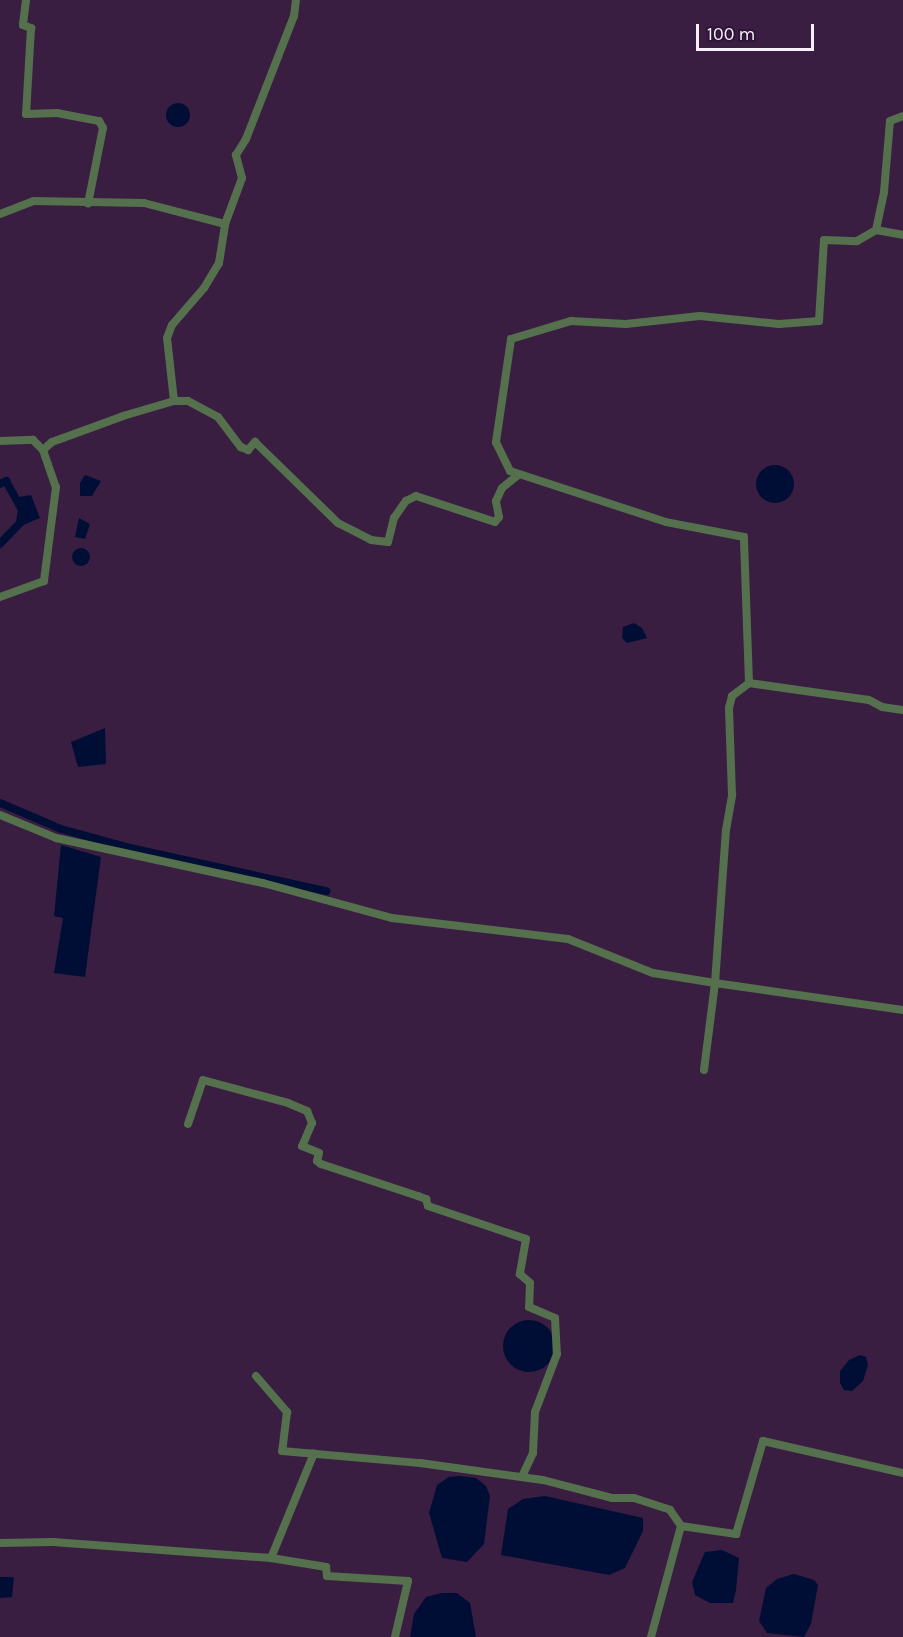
<!DOCTYPE html>
<html>
<head>
<meta charset="utf-8">
<style>
	body { margin:0 }
	#map { position:relative; width:903px; height:1637px; overflow:hidden; background:#391e41; font-family:Karla,sans-serif }
	div>[style] { position:absolute }
	[style*='--x'] { left:calc(var(--x)*1px); top:calc(var(--y)*1px); width:calc(var(--w)*1px); rotate:calc(var(--a)*1deg) }
	.water>* { inset:0; background:#000e36 }
	.round { border-radius:50% }
	.canal>* { height:8px; margin:-4px; padding:0 4px; transform-origin:4px; border-radius:4px; background:#000e36 }
	.street>* { height:8px; margin:-4px; padding:0 4px; transform-origin:4px; border-radius:4px; background:#55704c }
	span { translate:-50% -50%; white-space:nowrap; text-align:center; line-height:1.15; -webkit-text-stroke:6px #2f1437; paint-order:stroke }
	.scale { position:absolute; left:696px; top:24px; width:118px; height:27px; box-sizing:border-box; border:3px solid #f9effd; border-top:0; padding-left:8px; font-size:18px; line-height:21px; white-space:nowrap; color:#f9effd; -webkit-text-stroke:4px #2f1437; paint-order:stroke }
</style>
</head>
<body>
<div id="map">
	<div class="water">
		<div class="round" style="left:166px;top:103px;width:24px;height:24px"></div>
		<div class="round" style="left:756px;top:465px;width:38px;height:38px"></div>
		<div style="clip-path:polygon(85px 475px,101px 481px,92px 496px,80px 496px,80px 483px)"></div>
		<div style="clip-path:polygon(31px 495px,40px 518px,21px 526px,24px 513px,19px 497px)"></div>
		<div style="clip-path:polygon(79px 518px,90px 524px,85px 539px,75px 537px)"></div>
		<div class="round" style="left:72px;top:548px;width:18px;height:18px"></div>
		<div style="clip-path:polygon(634px 623px,642px 628px,647px 638px,627px 643px,622px 638px,623px 627px)"></div>
		<div style="clip-path:polygon(105px 728px,106px 764px,78px 767px,71px 742px)"></div>
		<div style="clip-path:polygon(61px 845px,101px 857px,85px 977px,54px 973px,63px 918px,54px 916px)"></div>
		<div class="round" style="left:503px;top:1320px;width:52px;height:52px"></div>
		<div style="clip-path:polygon(860px 1355px,866px 1357px,868px 1365px,863px 1381px,852px 1391px,844px 1390px,840px 1383px,840px 1371px,849px 1360px)"></div>
		<div style="clip-path:polygon(459px 1476px,476px 1478px,486px 1486px,490px 1496px,484px 1544px,467px 1562px,442px 1558px,429px 1513px,437px 1485px,449px 1477px)"></div>
		<div style="clip-path:polygon(545px 1496px,643px 1518px,643px 1531px,625px 1568px,609px 1575px,501px 1555px,508px 1509px,523px 1499px)"></div>
		<div style="clip-path:polygon(722px 1550px,739px 1558px,736px 1590px,733px 1603px,710px 1603px,695px 1595px,692px 1582px,705px 1552px)"></div>
		<div style="clip-path:polygon(794px 1574px,814px 1580px,818px 1585px,811px 1624px,804px 1637px,767px 1633px,759px 1621px,766px 1588px,777px 1579px)"></div>
		<div style="clip-path:polygon(0 1577px,14px 1577px,12px 1597px,0 1598px)"></div>
		<div style="clip-path:polygon(441px 1593px,457px 1593px,470px 1603px,476px 1637px,410px 1637px,414px 1614px,426px 1597px)"></div>
	</div>
	<div class="canal">
		<div style="--x:0;--y:484;--w:7;--a:-27"></div>
		<div style="--x:6;--y:481;--w:33;--a:61"></div>
		<div style="--x:22;--y:510;--w:13;--a:99"></div>
		<div style="--x:20;--y:523;--w:29;--a:134"></div>
		<div style="--x:0;--y:803;--w:66;--a:23.1"></div>
		<div style="--x:61;--y:829;--w:72;--a:15.4"></div>
		<div style="--x:130;--y:848;--w:201;--a:12.4"></div>
	</div>
	<div class="street">
		<div style="--x:26;--y:0;--w:25;--a:97"></div>
		<div style="--x:23;--y:25;--w:9;--a:21"></div>
		<div style="--x:31;--y:28;--w:86;--a:93.3"></div>
		<div style="--x:26;--y:114;--w:31;--a:-2"></div>
		<div style="--x:57;--y:113;--w:43;--a:10.8"></div>
		<div style="--x:99;--y:121;--w:8;--a:60"></div>
		<div style="--x:103;--y:128;--w:77;--a:101.2"></div>
		<div style="--x:0;--y:214;--w:36;--a:-21"></div>
		<div style="--x:34;--y:201;--w:110;--a:1"></div>
		<div style="--x:144;--y:203;--w:84;--a:14.5"></div>
		<div style="--x:876;--y:230;--w:39;--a:-78"></div>
		<div style="--x:884;--y:192;--w:71;--a:-85.2"></div>
		<div style="--x:890;--y:121;--w:14;--a:-21"></div>
		<div style="--x:174;--y:401;--w:63;--a:-96.3"></div>
		<div style="--x:167;--y:338;--w:14;--a:-69"></div>
		<div style="--x:172;--y:325;--w:49;--a:-49.1"></div>
		<div style="--x:204;--y:288;--w:29;--a:-59"></div>
		<div style="--x:219;--y:263;--w:39;--a:-81"></div>
		<div style="--x:225;--y:224;--w:49;--a:-69.7"></div>
		<div style="--x:242;--y:178;--w:24;--a:-105"></div>
		<div style="--x:236;--y:155;--w:19;--a:-58"></div>
		<div style="--x:246;--y:139;--w:132;--a:-68.7"></div>
		<div style="--x:294;--y:16;--w:16;--a:-83"></div>
		<div style="--x:0;--y:441;--w:33;--a:-2"></div>
		<div style="--x:33;--y:440;--w:14;--a:45"></div>
		<div style="--x:43;--y:450;--w:39;--a:71"></div>
		<div style="--x:56;--y:487;--w:95;--a:97.3"></div>
		<div style="--x:44;--y:581;--w:47;--a:160"></div>
		<div style="--x:43;--y:450;--w:12;--a:-42"></div>
		<div style="--x:52;--y:442;--w:76;--a:-20.1"></div>
		<div style="--x:123;--y:416;--w:53;--a:-16.4"></div>
		<div style="--x:174;--y:401;--w:14;--a:0"></div>
		<div style="--x:188;--y:401;--w:34;--a:28"></div>
		<div style="--x:218;--y:417;--w:38;--a:53"></div>
		<div style="--x:241;--y:447;--w:8;--a:23"></div>
		<div style="--x:248;--y:450;--w:11;--a:-49"></div>
		<div style="--x:255;--y:442;--w:116;--a:44.3"></div>
		<div style="--x:338;--y:523;--w:37;--a:27"></div>
		<div style="--x:371;--y:540;--w:17;--a:7"></div>
		<div style="--x:388;--y:542;--w:25;--a:-76"></div>
		<div style="--x:394;--y:518;--w:21;--a:-55"></div>
		<div style="--x:406;--y:501;--w:11;--a:-27"></div>
		<div style="--x:416;--y:496;--w:83;--a:18.2"></div>
		<div style="--x:495;--y:522;--w:6;--a:-51"></div>
		<div style="--x:499;--y:517;--w:16;--a:-101"></div>
		<div style="--x:496;--y:501;--w:14;--a:-65"></div>
		<div style="--x:502;--y:488;--w:21;--a:-39"></div>
		<div style="--x:749;--y:683;--w:146;--a:-92"></div>
		<div style="--x:744;--y:537;--w:79;--a:-169.1"></div>
		<div style="--x:666;--y:522;--w:164;--a:-161.9"></div>
		<div style="--x:510;--y:471;--w:32;--a:-116"></div>
		<div style="--x:496;--y:442;--w:104;--a:-81.7"></div>
		<div style="--x:511;--y:339;--w:63;--a:-16.7"></div>
		<div style="--x:571;--y:321;--w:55;--a:3.1"></div>
		<div style="--x:626;--y:324;--w:74;--a:-6.2"></div>
		<div style="--x:700;--y:316;--w:79;--a:5.8"></div>
		<div style="--x:779;--y:324;--w:40;--a:-4.3"></div>
		<div style="--x:819;--y:321;--w:81;--a:-86.5"></div>
		<div style="--x:824;--y:240;--w:33;--a:2"></div>
		<div style="--x:857;--y:241;--w:22;--a:-30"></div>
		<div style="--x:876;--y:230;--w:27;--a:10"></div>
		<div style="--x:0;--y:815;--w:61;--a:22.3"></div>
		<div style="--x:56;--y:838;--w:212;--a:12.3"></div>
		<div style="--x:263;--y:883;--w:134;--a:15.2"></div>
		<div style="--x:392;--y:918;--w:177;--a:6.8"></div>
		<div style="--x:568;--y:939;--w:92;--a:21.8"></div>
		<div style="--x:653;--y:973;--w:63;--a:9.2"></div>
		<div style="--x:715;--y:983;--w:153;--a:-85.9"></div>
		<div style="--x:726;--y:830;--w:36;--a:-80"></div>
		<div style="--x:732;--y:795;--w:87;--a:-92"></div>
		<div style="--x:729;--y:708;--w:12;--a:-76"></div>
		<div style="--x:732;--y:696;--w:21;--a:-37"></div>
		<div style="--x:749;--y:683;--w:121;--a:8.1"></div>
		<div style="--x:869;--y:700;--w:15;--a:28"></div>
		<div style="--x:882;--y:707;--w:21;--a:8"></div>
		<div style="--x:704;--y:1070;--w:88;--a:-82.8"></div>
		<div style="--x:715;--y:983;--w:190;--a:8.2"></div>
		<div style="--x:188;--y:1124;--w:46;--a:-71.2"></div>
		<div style="--x:203;--y:1080;--w:88;--a:15.1"></div>
		<div style="--x:288;--y:1103;--w:21;--a:23"></div>
		<div style="--x:307;--y:1111;--w:13;--a:67"></div>
		<div style="--x:312;--y:1123;--w:25;--a:113"></div>
		<div style="--x:302;--y:1146;--w:18;--a:22"></div>
		<div style="--x:319;--y:1153;--w:8;--a:104"></div>
		<div style="--x:317;--y:1161;--w:5;--a:37"></div>
		<div style="--x:321;--y:1164;--w:102;--a:18.3"></div>
		<div style="--x:418;--y:1196;--w:9;--a:21"></div>
		<div style="--x:426;--y:1199;--w:7;--a:74"></div>
		<div style="--x:428;--y:1206;--w:103;--a:18.6"></div>
		<div style="--x:526;--y:1239;--w:36;--a:100"></div>
		<div style="--x:520;--y:1274;--w:13;--a:42"></div>
		<div style="--x:530;--y:1283;--w:24;--a:92"></div>
		<div style="--x:529;--y:1307;--w:28;--a:23"></div>
		<div style="--x:555;--y:1318;--w:36;--a:87"></div>
		<div style="--x:557;--y:1354;--w:62;--a:110.8"></div>
		<div style="--x:535;--y:1412;--w:41;--a:92.8"></div>
		<div style="--x:533;--y:1453;--w:26;--a:115"></div>
		<div style="--x:256;--y:1376;--w:48;--a:49.3"></div>
		<div style="--x:287;--y:1412;--w:39;--a:97"></div>
		<div style="--x:282;--y:1451;--w:139;--a:5"></div>
		<div style="--x:420;--y:1463;--w:124;--a:7.9"></div>
		<div style="--x:543;--y:1480;--w:71;--a:14.6"></div>
		<div style="--x:612;--y:1498;--w:22;--a:0"></div>
		<div style="--x:634;--y:1498;--w:38;--a:18"></div>
		<div style="--x:670;--y:1510;--w:19;--a:55"></div>
		<div style="--x:0;--y:1543;--w:53;--a:-1.1"></div>
		<div style="--x:53;--y:1542;--w:219;--a:4.2"></div>
		<div style="--x:271;--y:1558;--w:56;--a:9.3"></div>
		<div style="--x:326;--y:1567;--w:9;--a:84"></div>
		<div style="--x:327;--y:1576;--w:81;--a:3.5"></div>
		<div style="--x:408;--y:1581;--w:57;--a:103.1"></div>
		<div style="--x:271;--y:1558;--w:113;--a:-67.7"></div>
		<div style="--x:651;--y:1637;--w:115;--a:-74.9"></div>
		<div style="--x:681;--y:1526;--w:56;--a:8.3"></div>
		<div style="--x:736;--y:1534;--w:97;--a:-73.8"></div>
		<div style="--x:763;--y:1441;--w:144;--a:12.9"></div>
	</div>
	<div class="scale">100 m</div>
</div>
</body>
</html>
